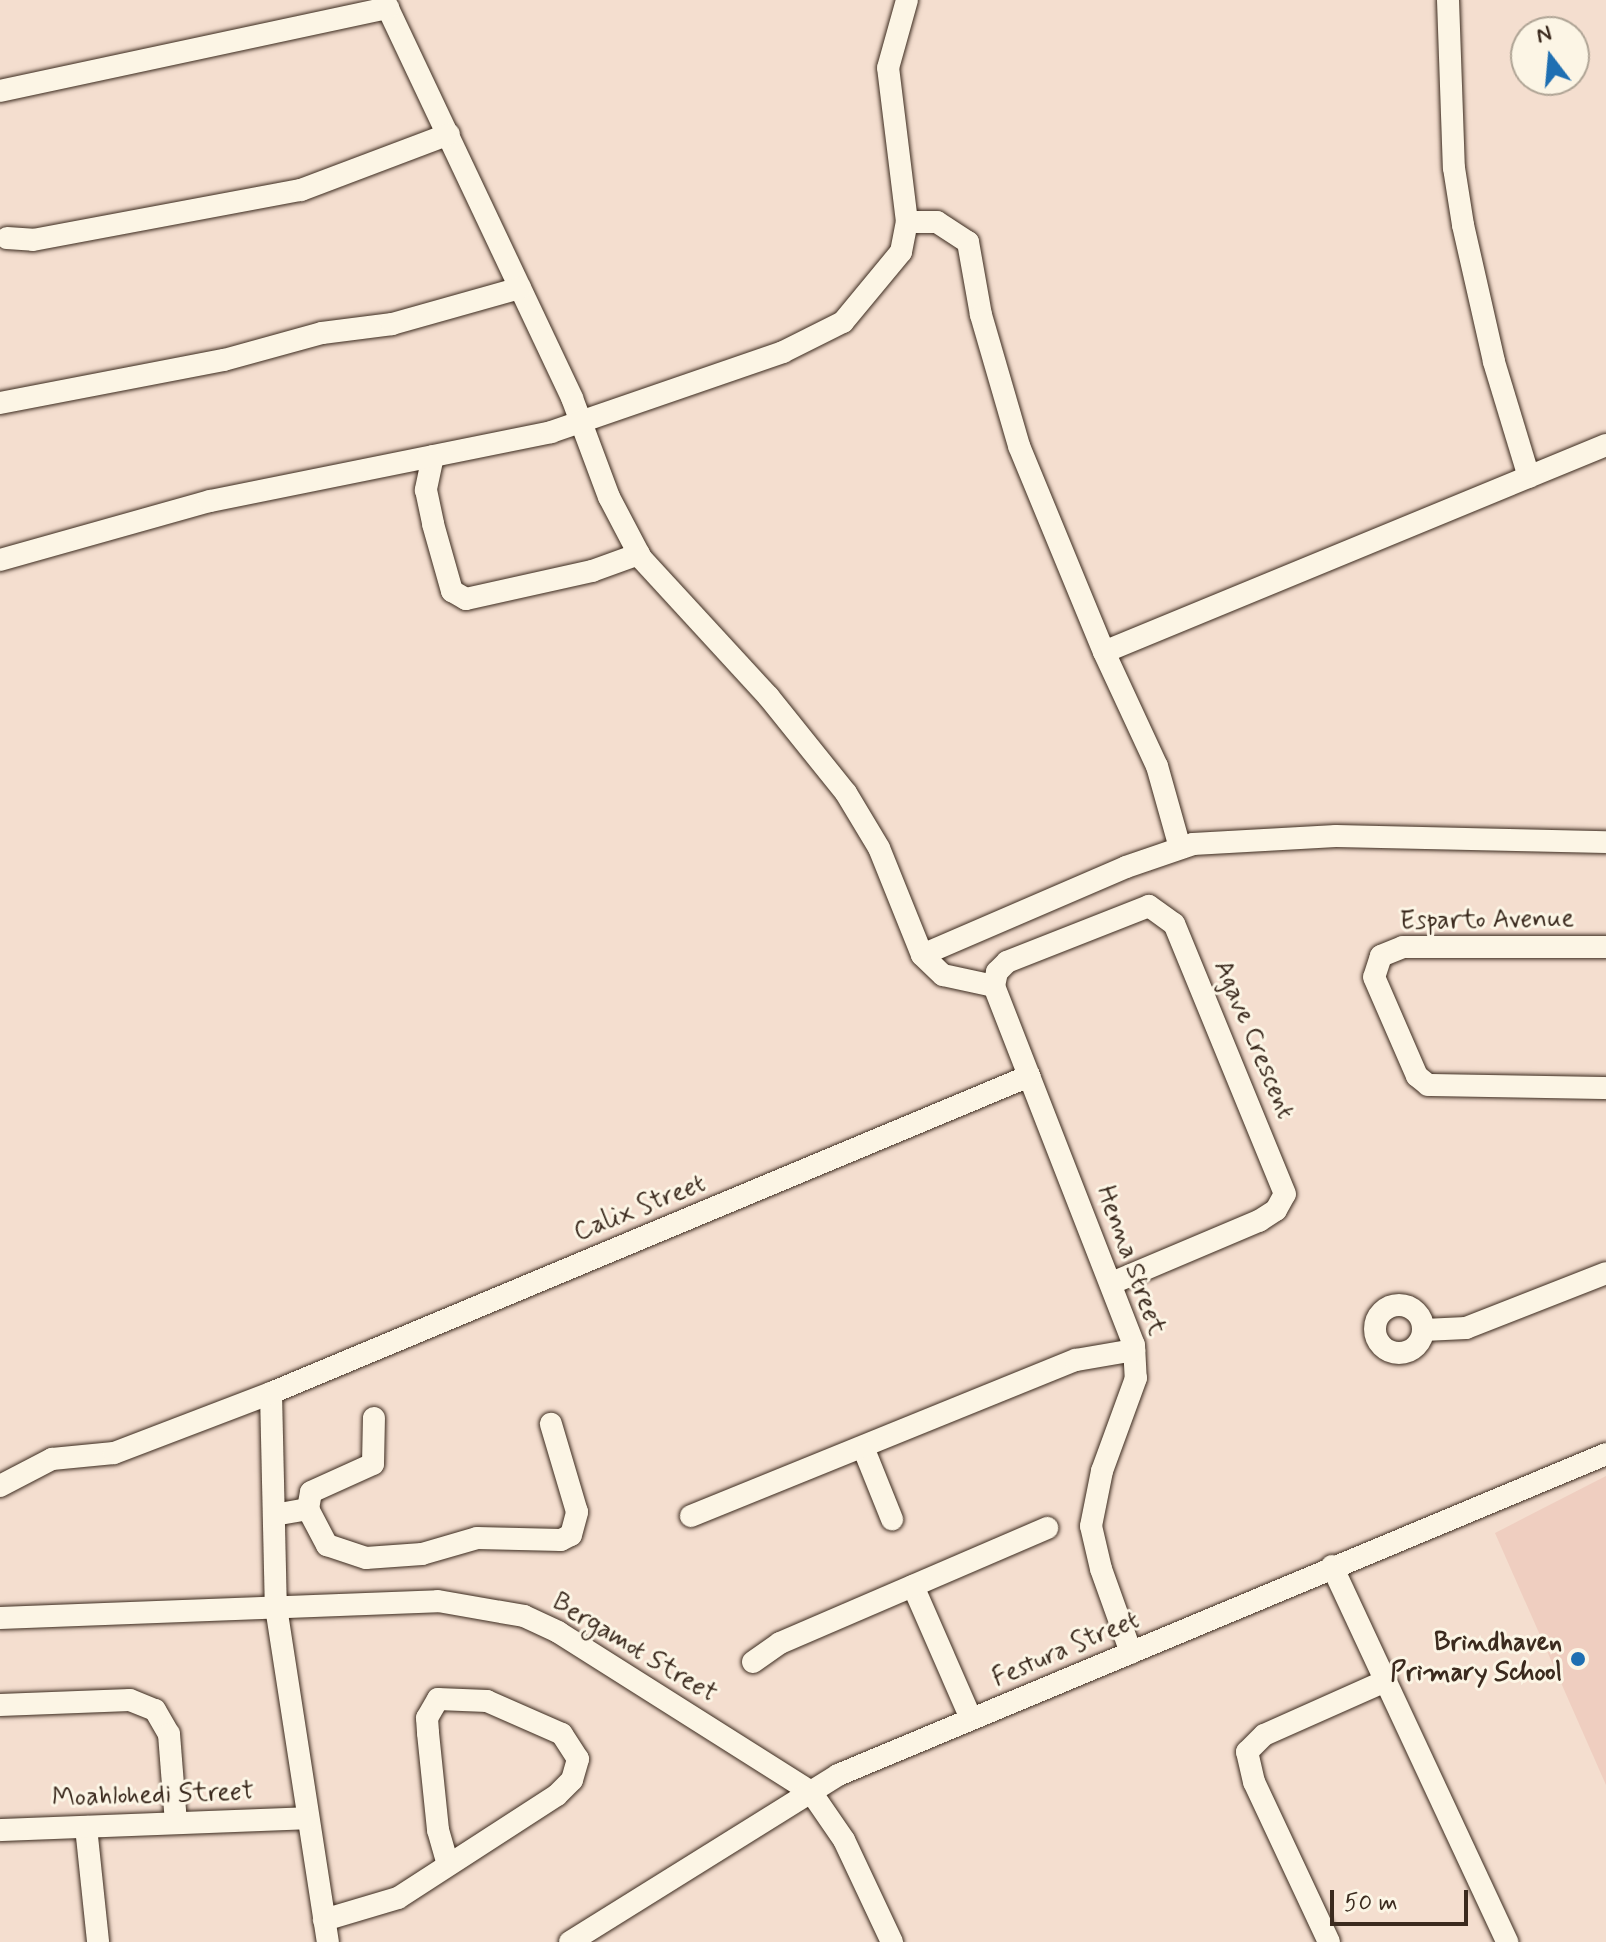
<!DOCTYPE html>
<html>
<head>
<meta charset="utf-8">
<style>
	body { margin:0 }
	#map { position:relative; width:1606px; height:1942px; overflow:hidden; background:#f4decf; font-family:Mynerve,sans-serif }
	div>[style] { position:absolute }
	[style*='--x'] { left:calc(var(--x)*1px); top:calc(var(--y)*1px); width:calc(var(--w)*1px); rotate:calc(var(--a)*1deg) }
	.built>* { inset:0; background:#efcec0 }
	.roads { filter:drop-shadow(0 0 2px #3b2a1e) drop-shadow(0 0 2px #3b2a1e) }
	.minor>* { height:22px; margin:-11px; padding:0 11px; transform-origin:11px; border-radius:11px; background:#fcf5e5 }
	.minor>.ring { margin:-11px; padding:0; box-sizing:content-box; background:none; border:22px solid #fcf5e5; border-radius:50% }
	.dots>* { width:22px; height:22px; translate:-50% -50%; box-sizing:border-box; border:4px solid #fcf5e5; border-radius:50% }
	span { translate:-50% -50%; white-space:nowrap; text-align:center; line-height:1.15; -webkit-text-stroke:6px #fcf5e5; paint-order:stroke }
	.street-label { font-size:26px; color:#3b2a1e }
	.poi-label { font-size:26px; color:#3b2a1e; font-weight:700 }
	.right { translate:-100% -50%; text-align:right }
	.north { position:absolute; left:1510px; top:16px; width:80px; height:80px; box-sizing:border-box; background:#fcf5e5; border:2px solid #afa495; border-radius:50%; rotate:344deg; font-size:22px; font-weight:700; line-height:32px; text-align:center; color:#3b2a1e }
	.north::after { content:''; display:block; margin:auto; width:28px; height:36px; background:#1f6fb2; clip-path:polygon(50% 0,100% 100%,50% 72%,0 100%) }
	.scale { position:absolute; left:1330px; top:1890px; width:138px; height:36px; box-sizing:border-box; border:4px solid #3b2a1e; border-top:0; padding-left:10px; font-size:24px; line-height:28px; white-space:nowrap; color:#3b2a1e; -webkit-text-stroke:6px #fcf5e5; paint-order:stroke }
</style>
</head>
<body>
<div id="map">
	<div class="built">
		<div style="clip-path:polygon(1606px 1476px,1606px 1785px,1495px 1533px)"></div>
	</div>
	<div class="roads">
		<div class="minor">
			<div style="--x:384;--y:0;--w:440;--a:64.7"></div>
			<div style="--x:572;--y:398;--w:106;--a:69.5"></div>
			<div style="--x:609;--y:497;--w:69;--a:62.3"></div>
			<div style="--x:641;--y:558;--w:188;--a:47.4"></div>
			<div style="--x:768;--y:696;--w:124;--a:51.2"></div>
			<div style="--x:846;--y:793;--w:64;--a:59"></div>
			<div style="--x:879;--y:848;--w:115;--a:68.1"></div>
			<div style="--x:922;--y:955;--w:29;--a:44"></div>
			<div style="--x:943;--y:975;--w:52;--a:12.2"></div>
			<div style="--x:1448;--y:0;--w:168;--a:88"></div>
			<div style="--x:1454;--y:168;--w:58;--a:81"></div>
			<div style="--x:1463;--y:225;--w:140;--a:77.2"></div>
			<div style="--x:1494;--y:362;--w:120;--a:73.1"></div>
			<div style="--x:0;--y:91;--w:397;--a:-12.1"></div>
			<div style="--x:907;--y:222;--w:30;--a:0"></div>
			<div style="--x:937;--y:222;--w:37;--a:33"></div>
			<div style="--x:968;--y:242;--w:74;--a:79.9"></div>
			<div style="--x:981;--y:315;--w:136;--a:73.8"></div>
			<div style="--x:1019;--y:446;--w:223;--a:67.6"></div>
			<div style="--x:1104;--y:652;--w:543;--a:-22.41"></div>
			<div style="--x:7;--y:238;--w:26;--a:4"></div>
			<div style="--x:33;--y:240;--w:273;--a:-10.6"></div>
			<div style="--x:301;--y:190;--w:158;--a:-20.7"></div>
			<div style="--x:0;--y:403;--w:228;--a:-10.9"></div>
			<div style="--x:224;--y:360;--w:102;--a:-15.4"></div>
			<div style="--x:322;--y:333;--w:71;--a:-7.3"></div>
			<div style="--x:392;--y:324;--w:133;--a:-15.7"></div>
			<div style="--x:433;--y:456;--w:35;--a:102"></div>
			<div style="--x:426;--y:490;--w:35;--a:78"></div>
			<div style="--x:433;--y:524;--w:70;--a:74.2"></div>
			<div style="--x:452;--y:591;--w:16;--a:30"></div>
			<div style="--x:466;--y:599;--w:129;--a:-12.5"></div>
			<div style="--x:592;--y:571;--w:50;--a:-19.9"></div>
			<div style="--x:0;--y:560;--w:218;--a:-15.7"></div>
			<div style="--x:210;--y:501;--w:348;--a:-11.4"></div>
			<div style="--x:551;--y:432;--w:245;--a:-19"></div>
			<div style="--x:783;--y:352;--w:67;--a:-26.6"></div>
			<div style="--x:843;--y:322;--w:91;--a:-50.4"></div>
			<div style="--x:901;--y:252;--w:31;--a:-79"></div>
			<div style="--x:907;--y:222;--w:155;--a:-97"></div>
			<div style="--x:888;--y:68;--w:71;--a:-74.4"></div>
			<div style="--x:1104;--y:652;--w:126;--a:65.1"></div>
			<div style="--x:1157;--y:766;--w:85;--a:74.3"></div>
			<div style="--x:1606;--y:947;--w:203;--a:180"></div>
			<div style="--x:1403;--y:947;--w:24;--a:158"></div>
			<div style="--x:1381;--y:956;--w:22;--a:108"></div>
			<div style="--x:1374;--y:977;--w:108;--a:66.5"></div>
			<div style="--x:1417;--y:1076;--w:14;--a:39"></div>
			<div style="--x:1428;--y:1085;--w:178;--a:1"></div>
			<div style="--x:922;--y:955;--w:222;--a:-23.3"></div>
			<div style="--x:1126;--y:867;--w:71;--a:-18.9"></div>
			<div style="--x:1193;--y:844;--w:143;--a:-3.2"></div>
			<div style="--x:1336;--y:836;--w:270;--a:1.3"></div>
			<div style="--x:1112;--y:1283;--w:160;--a:-22.9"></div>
			<div style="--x:1259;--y:1221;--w:20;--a:-33"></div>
			<div style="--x:1276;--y:1210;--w:18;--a:-61"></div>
			<div style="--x:1285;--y:1194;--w:292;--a:-112.3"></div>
			<div style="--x:1174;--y:924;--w:31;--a:-144"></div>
			<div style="--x:1149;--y:906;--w:153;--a:158.5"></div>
			<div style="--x:1007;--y:962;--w:14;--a:135"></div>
			<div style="--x:997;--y:972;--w:14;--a:102"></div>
			<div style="--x:994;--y:986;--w:385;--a:68.7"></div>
			<div style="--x:1134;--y:1345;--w:33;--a:87"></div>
			<div style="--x:1136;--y:1378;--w:99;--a:110.1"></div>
			<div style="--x:1102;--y:1471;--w:56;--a:101.3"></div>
			<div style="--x:1091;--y:1526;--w:44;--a:76.9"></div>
			<div style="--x:1101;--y:1569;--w:89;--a:70.3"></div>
			<div class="ring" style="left:1375px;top:1305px;width:26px;height:26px"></div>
			<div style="--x:1424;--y:1330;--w:42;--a:-2.7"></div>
			<div style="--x:1466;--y:1328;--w:150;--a:-21.4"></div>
			<div style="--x:271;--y:1393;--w:214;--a:88.7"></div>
			<div style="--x:276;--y:1607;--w:339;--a:81.2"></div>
			<div style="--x:863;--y:1447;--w:78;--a:68.1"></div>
			<div style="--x:0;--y:1486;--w:59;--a:-27.4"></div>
			<div style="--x:52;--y:1459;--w:62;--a:-5.5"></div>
			<div style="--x:114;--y:1453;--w:168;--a:-20.9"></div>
			<div style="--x:271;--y:1393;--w:822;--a:-22.69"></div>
			<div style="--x:308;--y:1509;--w:17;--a:-80"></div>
			<div style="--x:311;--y:1492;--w:68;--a:-24.3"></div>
			<div style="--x:373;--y:1464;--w:46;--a:-88.8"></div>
			<div style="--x:274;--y:1515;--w:35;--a:-10"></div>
			<div style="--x:308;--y:1509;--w:41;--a:62.2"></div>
			<div style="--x:327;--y:1545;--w:41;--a:18.4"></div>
			<div style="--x:366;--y:1558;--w:56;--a:-4.1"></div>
			<div style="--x:422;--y:1554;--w:57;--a:-16.2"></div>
			<div style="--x:477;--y:1538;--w:84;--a:1.4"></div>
			<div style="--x:561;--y:1540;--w:11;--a:-27"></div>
			<div style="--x:571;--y:1535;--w:24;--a:-75"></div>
			<div style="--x:577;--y:1512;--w:92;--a:-106.5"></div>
			<div style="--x:691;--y:1516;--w:415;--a:-22.1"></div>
			<div style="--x:1076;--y:1360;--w:59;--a:-9.8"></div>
			<div style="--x:1332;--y:1566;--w:415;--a:65"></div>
			<div style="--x:913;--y:1586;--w:145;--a:66.4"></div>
			<div style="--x:0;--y:1618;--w:438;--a:-2.2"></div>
			<div style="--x:438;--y:1601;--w:87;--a:9.9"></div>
			<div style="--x:524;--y:1616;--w:38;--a:25"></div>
			<div style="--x:558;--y:1632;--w:299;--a:32.3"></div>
			<div style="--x:811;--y:1792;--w:58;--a:55.5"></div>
			<div style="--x:844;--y:1840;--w:113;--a:64.8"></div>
			<div style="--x:753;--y:1662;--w:33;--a:-35"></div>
			<div style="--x:780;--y:1643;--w:291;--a:-23.3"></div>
			<div style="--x:0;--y:1705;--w:130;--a:-2.2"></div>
			<div style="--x:130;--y:1700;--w:27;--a:22"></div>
			<div style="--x:155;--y:1710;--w:28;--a:60"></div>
			<div style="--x:169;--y:1734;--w:89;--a:85.5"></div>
			<div style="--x:86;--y:1827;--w:116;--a:84"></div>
			<div style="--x:0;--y:1830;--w:308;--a:-2.2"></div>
			<div style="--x:324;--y:1920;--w:77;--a:-16.6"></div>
			<div style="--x:398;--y:1898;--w:189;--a:-32.9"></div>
			<div style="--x:557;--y:1795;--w:21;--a:-45"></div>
			<div style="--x:572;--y:1780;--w:22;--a:-74"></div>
			<div style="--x:578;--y:1759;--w:30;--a:-123"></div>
			<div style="--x:562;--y:1734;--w:82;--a:-156.3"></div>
			<div style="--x:487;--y:1701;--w:49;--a:-177.7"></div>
			<div style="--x:438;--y:1699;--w:22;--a:120"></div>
			<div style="--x:427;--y:1718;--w:15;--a:86"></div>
			<div style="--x:428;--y:1733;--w:98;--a:84.1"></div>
			<div style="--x:438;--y:1830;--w:36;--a:74"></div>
			<div style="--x:570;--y:1942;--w:316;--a:-31.9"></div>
			<div style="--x:838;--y:1775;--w:832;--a:-22.68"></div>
			<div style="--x:1329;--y:1942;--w:177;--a:-115.1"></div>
			<div style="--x:1254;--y:1782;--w:31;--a:-103"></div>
			<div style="--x:1247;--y:1752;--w:24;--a:-45"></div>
			<div style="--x:1264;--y:1735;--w:130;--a:-24"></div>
		</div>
	</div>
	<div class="dots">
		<div style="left:1578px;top:1659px;background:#1f6fb2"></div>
	</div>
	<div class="street-label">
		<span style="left:1487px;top:921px;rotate:-1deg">Esparto Avenue</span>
		<span style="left:1253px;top:1040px;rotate:67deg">Agave Crescent</span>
		<span style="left:640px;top:1209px;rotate:-22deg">Calix Street</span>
		<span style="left:1130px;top:1261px;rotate:70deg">Henna Street</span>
		<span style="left:634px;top:1649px;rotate:31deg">Bergamot Street</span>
		<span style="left:1066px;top:1650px;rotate:-23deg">Festura Street</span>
		<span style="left:153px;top:1796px;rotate:-2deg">Moahlohedi Street</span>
	</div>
	<div class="poi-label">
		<span class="right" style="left:1562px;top:1659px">Brindhaven<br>Primary School</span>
	</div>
	<div class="north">N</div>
	<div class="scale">50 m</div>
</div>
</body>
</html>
